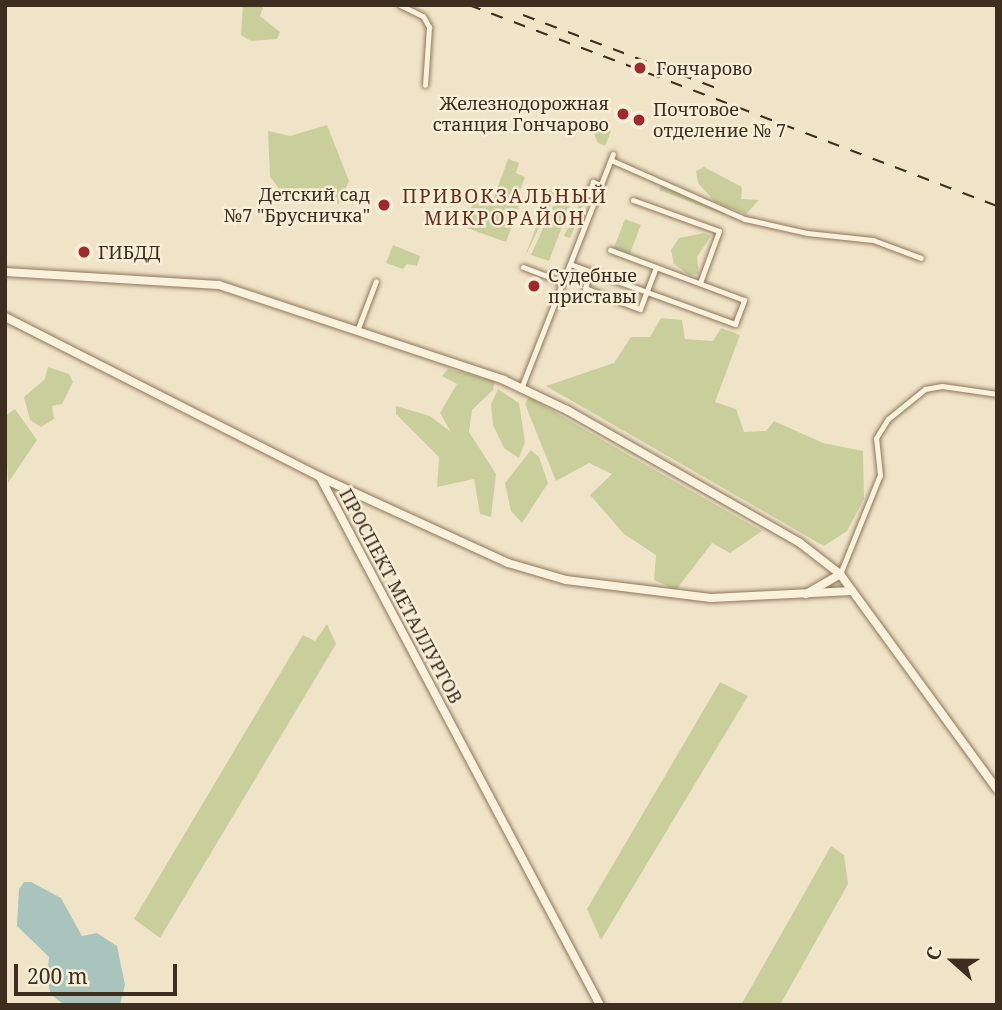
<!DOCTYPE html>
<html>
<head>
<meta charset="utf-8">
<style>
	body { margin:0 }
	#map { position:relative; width:1002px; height:1010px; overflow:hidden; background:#f0e4c8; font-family:"Noto Serif",serif }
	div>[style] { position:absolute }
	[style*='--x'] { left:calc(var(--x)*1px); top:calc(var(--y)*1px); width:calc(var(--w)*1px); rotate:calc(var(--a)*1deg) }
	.green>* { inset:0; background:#c9cf9b; transform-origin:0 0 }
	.water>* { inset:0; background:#a9c4bc }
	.roads { filter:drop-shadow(0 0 2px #8d765c) drop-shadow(0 0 2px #8d765c) }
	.street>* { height:5px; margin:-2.5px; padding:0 2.5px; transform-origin:2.5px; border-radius:2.5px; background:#faf1dc }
	.secondary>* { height:8px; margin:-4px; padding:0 4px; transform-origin:4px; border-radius:4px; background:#faf1dc }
	.rail>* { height:2px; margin-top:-1px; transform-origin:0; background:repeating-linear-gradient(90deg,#3d2e20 0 12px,transparent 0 24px) }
	.dots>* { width:19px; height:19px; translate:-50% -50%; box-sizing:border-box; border:4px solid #f7eed8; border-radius:50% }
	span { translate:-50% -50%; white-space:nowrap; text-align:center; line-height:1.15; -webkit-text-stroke:5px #f7eed8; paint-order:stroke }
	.poi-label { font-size:18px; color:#3d2e20 }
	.left { translate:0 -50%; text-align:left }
	.right { translate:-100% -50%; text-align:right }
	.street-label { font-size:18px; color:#3d2e20 }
	.neighbourhood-label { font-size:19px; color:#6b2e1e; letter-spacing:2px }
	.frame { position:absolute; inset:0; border:7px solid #3d2e20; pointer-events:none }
	.north { position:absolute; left:918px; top:926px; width:70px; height:70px; -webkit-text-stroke:5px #f7eed8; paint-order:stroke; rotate:291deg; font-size:19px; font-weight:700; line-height:28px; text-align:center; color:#3d2e20 }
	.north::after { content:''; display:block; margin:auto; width:24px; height:32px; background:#3d2e20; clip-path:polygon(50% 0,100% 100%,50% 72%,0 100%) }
	.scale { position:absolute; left:14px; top:964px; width:163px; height:32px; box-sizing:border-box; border:4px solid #3d2e20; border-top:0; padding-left:9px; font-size:21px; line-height:24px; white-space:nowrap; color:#3d2e20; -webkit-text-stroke:5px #f7eed8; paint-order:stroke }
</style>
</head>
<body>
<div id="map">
	<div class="green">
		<div style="clip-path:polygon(243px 5px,264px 5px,260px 16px,280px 32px,277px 39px,251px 41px,241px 35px)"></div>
		<div style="clip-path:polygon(589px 122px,611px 131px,605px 146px,598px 143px)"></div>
		<div style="clip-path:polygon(327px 125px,349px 181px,339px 204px,307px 190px,303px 196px,281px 191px,270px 177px,268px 131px,290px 136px)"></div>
		<div style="clip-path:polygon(508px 159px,519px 163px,516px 173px,525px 177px,519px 193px,523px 195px,506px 242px,464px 227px,475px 197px,492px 203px)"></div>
		<div style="clip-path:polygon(704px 167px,742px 187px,741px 199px,759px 200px,746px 214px,715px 202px,698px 183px,696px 171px)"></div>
		<div style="clip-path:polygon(662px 183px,724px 212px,725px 215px,659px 190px)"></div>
		<div style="clip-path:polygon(550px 189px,555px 194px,524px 259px)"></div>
		<div style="clip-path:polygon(558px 195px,571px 203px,549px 261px,531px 255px)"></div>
		<div style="clip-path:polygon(582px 197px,586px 198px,570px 238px,564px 236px)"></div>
		<div style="left:625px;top:219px;width:17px;height:31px;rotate:21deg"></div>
		<div style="clip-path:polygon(704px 233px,711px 236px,697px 257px,699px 274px,689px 275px,674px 264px,671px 250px,679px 238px)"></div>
		<div style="clip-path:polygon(393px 245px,420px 256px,417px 266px,407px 264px,403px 269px,386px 263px)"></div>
		<div style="clip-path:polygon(661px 318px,682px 320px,685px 339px,713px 341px,721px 328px,740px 335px,715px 402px,736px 409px,744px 432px,766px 431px,774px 421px,823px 443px,863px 451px,864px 499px,847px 531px,824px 546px,546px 386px,614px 363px,631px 337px,650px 337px)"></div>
		<div style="clip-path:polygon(48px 367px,69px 374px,73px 382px,62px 404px,52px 406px,54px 419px,41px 427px,30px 420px,24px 397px,45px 379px)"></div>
		<div style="clip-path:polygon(448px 369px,495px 381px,493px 390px,472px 410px,469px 432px,496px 474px,491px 517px,480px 514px,474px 479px,437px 487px,439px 457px,396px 414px,396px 406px,430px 416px,451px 432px,440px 413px,457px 384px,442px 376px)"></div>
		<div style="clip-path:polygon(498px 389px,519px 403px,525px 442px,519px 458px,504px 448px,493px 425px,491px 404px)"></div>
		<div style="clip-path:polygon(529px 397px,630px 456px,762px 531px,730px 553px,712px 543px,676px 590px,654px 580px,656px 555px,624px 534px,590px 495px,612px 474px,589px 463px,556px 481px,525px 404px)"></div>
		<div style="clip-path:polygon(15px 409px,37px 440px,8px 483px,5px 416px)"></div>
		<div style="clip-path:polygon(531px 450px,539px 457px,548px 483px,522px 523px,511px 511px,505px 483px)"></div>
		<div style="clip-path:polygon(327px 624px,336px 644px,160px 938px,134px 919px,303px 635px,315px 641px)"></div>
		<div style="clip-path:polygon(720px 682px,748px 696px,601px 940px,587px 909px)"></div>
		<div style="clip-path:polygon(831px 846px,844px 855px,848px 884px,780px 1005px,741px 1005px)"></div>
	</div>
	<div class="water">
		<div style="clip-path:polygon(24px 882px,31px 882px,61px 898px,82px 936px,97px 933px,117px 946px,125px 985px,120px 1005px,65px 1005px,51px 995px,47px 980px,49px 957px,17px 926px,19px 889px)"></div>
	</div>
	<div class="roads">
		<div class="street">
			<div style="--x:400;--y:5;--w:25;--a:26"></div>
			<div style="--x:423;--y:16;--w:13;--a:61"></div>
			<div style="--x:429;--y:27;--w:58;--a:93.9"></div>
			<div style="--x:611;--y:160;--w:146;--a:23.8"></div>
			<div style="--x:745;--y:219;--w:64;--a:12.7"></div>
			<div style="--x:807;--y:233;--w:66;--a:6.1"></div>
			<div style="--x:873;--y:240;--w:51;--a:20.6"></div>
			<div style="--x:596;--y:197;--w:8;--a:-157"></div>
			<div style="--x:589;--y:194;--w:13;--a:-72"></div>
			<div style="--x:593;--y:182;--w:9;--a:21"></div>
			<div style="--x:633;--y:200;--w:91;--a:19.8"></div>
			<div style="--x:719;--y:231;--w:55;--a:110.1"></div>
			<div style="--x:570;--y:264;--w:176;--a:20"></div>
			<div style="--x:735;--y:324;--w:26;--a:-69"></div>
			<div style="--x:744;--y:300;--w:143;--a:-159.5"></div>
			<div style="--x:523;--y:267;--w:43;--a:20.6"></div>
			<div style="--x:590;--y:271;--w:18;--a:106"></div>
			<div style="--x:585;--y:288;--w:59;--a:20.9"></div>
			<div style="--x:640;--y:309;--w:45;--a:-69.1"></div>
			<div style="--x:357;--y:331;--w:53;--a:-69.2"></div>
			<div style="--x:522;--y:386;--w:249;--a:-68.6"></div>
			<div style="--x:840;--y:574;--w:107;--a:-68"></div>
			<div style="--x:880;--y:475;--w:37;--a:-96"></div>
			<div style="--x:876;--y:438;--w:22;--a:-58"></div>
			<div style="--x:888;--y:419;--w:48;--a:-39"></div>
			<div style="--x:925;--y:389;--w:17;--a:-10"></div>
			<div style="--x:942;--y:386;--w:56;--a:8.3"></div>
		</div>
		<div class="secondary">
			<div style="--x:5;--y:272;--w:214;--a:3.5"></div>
			<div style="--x:219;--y:285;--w:300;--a:18.4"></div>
			<div style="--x:504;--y:380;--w:70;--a:25.5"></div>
			<div style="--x:567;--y:410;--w:268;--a:29.7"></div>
			<div style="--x:800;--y:543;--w:51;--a:37.8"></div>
			<div style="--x:840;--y:574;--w:266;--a:53.9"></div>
			<div style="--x:5;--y:317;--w:353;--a:26.9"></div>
			<div style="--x:320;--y:477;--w:598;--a:62.06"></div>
			<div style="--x:320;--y:477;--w:207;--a:24.6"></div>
			<div style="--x:508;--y:563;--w:60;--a:16.3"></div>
			<div style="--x:566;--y:580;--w:146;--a:7.1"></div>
			<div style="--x:711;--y:598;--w:141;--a:-2.8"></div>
			<div style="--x:806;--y:594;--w:39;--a:-30"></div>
		</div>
	</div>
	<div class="rail">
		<div style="--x:469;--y:5;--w:565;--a:20.84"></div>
		<div style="--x:523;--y:15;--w:210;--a:20.7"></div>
	</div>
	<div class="dots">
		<div style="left:640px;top:68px;background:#9e2a2b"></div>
		<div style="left:623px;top:114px;background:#9e2a2b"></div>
		<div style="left:639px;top:120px;background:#9e2a2b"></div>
		<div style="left:384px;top:205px;background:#9e2a2b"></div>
		<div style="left:84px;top:252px;background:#9e2a2b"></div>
		<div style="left:534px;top:286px;background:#9e2a2b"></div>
	</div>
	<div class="poi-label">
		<span class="left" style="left:656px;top:68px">Гончарово</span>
		<span class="right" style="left:609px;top:114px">Железнодорожная<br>станция Гончарово</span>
		<span class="left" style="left:653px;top:120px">Почтовое<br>отделение № 7</span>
		<span class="right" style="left:370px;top:205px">Детский сад<br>№7 "Брусничка"</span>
		<span class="left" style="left:98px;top:252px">ГИБДД</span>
		<span class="left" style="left:548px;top:286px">Судебные<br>приставы</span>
	</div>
	<div class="street-label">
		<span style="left:401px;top:596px;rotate:62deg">ПРОСПЕКТ МЕТАЛЛУРГОВ</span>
	</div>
	<div class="neighbourhood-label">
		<span style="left:505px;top:208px">ПРИВОКЗАЛЬНЫЙ<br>МИКРОРАЙОН</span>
	</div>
	<div class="frame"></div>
	<div class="north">С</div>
	<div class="scale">200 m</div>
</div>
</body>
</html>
